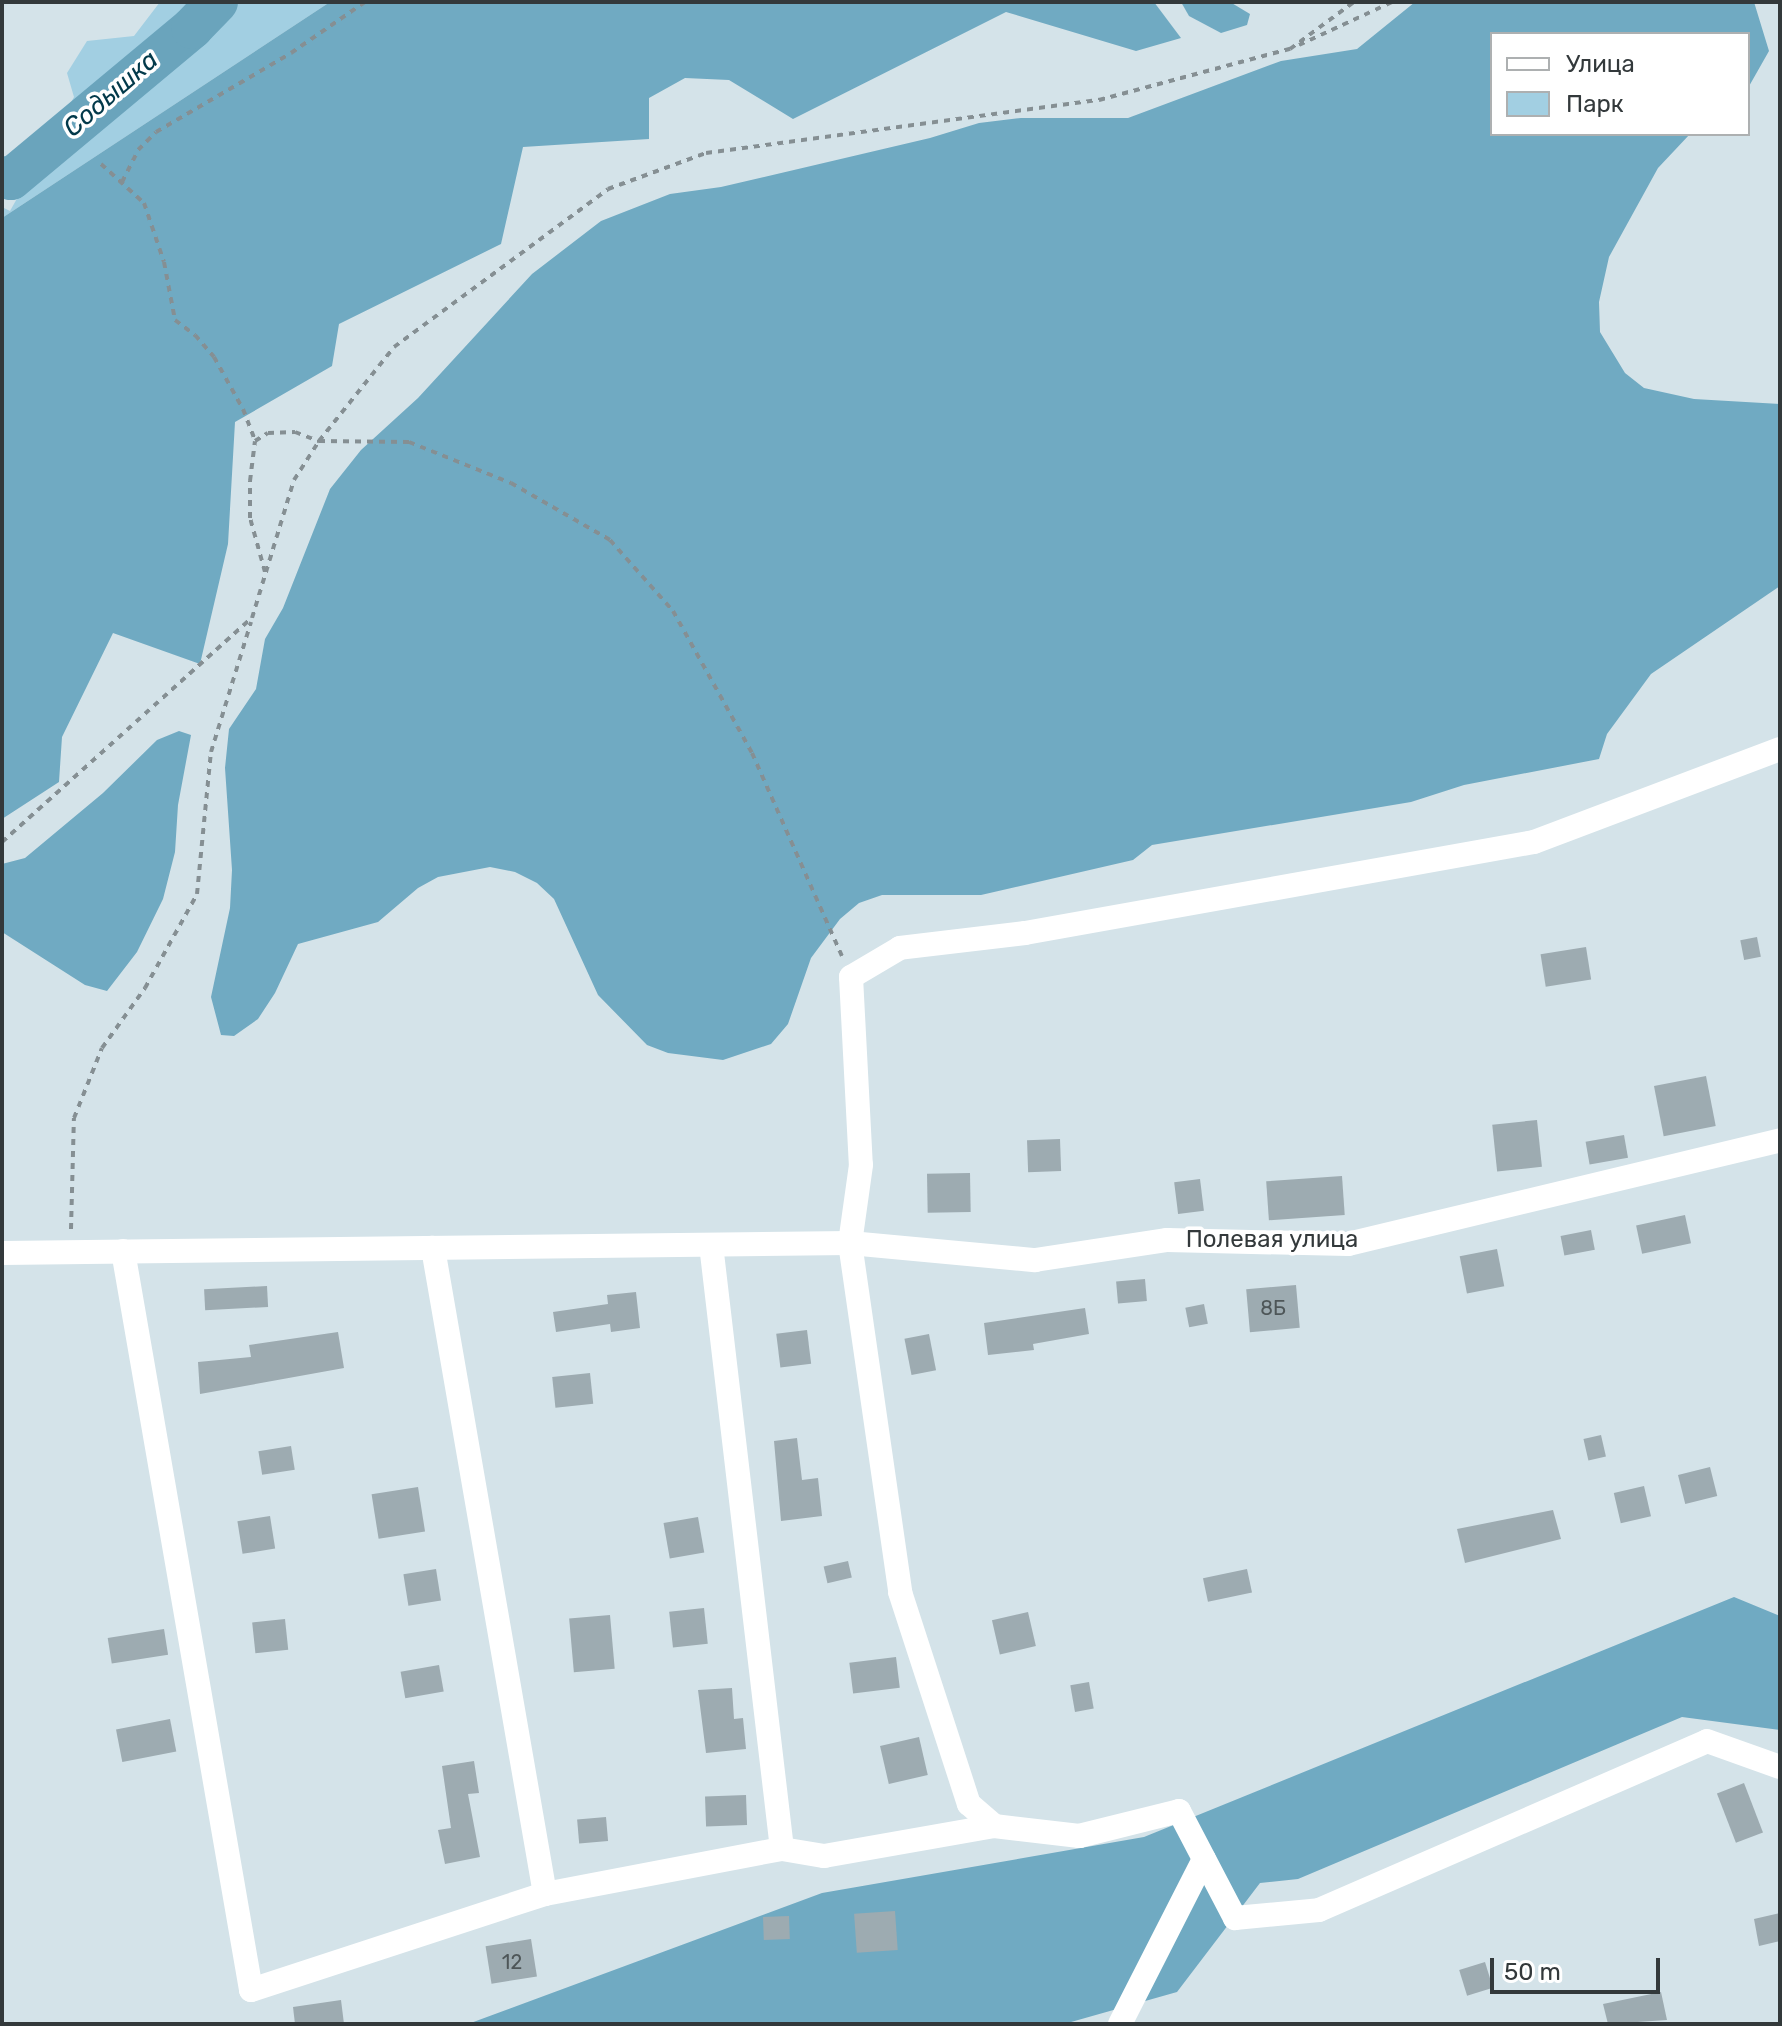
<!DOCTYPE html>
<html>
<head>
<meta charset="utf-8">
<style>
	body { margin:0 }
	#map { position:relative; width:1782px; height:2026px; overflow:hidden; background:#d4e3e9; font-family:Rubik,sans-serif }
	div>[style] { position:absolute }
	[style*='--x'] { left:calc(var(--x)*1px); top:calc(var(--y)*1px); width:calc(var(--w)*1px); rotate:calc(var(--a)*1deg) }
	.green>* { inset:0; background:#a2cfe2 }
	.forest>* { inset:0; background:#70aac2 }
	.river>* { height:42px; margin:-21px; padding:0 21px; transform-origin:21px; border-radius:21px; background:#6aa4bc }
	.building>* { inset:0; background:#9dabb1; transform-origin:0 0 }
	.path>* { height:4px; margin-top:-2px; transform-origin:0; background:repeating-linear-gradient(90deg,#858f93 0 6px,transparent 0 12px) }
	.minor>* { height:24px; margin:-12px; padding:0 12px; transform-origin:12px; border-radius:12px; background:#fff }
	span { translate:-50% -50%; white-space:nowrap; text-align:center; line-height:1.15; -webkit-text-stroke:7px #fff; paint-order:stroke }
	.number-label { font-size:20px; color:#4e5658 }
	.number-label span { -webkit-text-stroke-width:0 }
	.street-label { font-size:24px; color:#33393b }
	.water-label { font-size:26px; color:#02394a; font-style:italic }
	.frame { position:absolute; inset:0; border:4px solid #33393b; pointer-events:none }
	.legend { position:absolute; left:1490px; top:32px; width:260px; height:104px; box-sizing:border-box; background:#fff; border:2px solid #adb0b1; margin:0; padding:10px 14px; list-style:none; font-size:24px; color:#33393b }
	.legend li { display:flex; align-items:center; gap:16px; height:40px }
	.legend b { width:40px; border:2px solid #adb0b1 }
	.scale { position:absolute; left:1490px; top:1958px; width:170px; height:36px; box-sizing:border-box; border:4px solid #33393b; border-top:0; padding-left:10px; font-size:24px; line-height:28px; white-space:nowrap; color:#33393b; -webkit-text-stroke:6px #fff; paint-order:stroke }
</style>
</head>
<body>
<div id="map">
	<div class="green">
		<div style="clip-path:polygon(160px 2px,330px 2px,2px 218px,2px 207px,10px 211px,74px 97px,67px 73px,87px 41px,134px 36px)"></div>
	</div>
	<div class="forest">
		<div style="clip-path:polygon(330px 2px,1154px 2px,1181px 38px,1136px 51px,1006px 12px,793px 119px,729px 80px,685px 78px,649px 98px,649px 139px,523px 147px,501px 244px,339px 324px,332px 366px,235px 422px,228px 544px,200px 664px,113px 633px,62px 737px,59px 782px,2px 819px,2px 218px)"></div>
		<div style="clip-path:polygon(1181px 2px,1230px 2px,1250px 14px,1247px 25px,1221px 33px,1189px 16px)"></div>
		<div style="clip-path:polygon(1415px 2px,1754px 2px,1769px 51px,1748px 88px,1748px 34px,1492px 34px,1492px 134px,1690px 134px,1658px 168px,1609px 257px,1599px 302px,1600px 332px,1625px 373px,1644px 388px,1694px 399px,1780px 404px,1780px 586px,1651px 674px,1607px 734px,1599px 759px,1464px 785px,1411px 802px,1152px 845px,1133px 860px,981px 895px,882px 895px,859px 903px,840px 919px,811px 958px,788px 1024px,771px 1044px,723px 1060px,668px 1053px,647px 1045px,598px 995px,554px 899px,537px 883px,515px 872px,490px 867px,438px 877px,418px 888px,378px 922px,298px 944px,275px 993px,258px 1019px,234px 1036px,221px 1035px,211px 997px,230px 908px,232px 870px,225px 768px,229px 729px,256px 689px,265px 639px,283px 608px,330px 489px,361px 450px,418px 398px,532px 274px,601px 221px,670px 194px,721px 187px,930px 138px,979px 123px,1021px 118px,1128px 118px,1281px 61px,1357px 49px)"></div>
		<div style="clip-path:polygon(179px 731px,191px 735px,178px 805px,175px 852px,163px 899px,137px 952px,107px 991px,85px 985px,2px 932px,2px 864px,25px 858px,103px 793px,157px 740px)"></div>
		<div style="clip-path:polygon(1734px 1597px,1780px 1616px,1780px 1730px,1682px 1717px,1298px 1879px,1260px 1883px,1177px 1992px,1064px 2024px,468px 2024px,822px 1893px,1144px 1837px)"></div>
	</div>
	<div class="river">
		<div style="--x:2;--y:177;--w:9;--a:13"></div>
		<div style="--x:11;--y:179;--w:236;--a:-39.8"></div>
		<div style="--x:192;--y:28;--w:36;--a:-46"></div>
	</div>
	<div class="building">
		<div style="left:1757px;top:937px;width:20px;height:17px;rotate:79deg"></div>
		<div style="left:1586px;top:947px;width:33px;height:46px;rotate:81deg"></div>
		<div style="left:1706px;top:1076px;width:51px;height:53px;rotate:79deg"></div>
		<div style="left:1537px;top:1120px;width:47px;height:45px;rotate:84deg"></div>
		<div style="left:1624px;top:1135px;width:23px;height:39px;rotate:80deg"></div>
		<div style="left:1060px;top:1139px;width:32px;height:33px;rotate:88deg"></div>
		<div style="left:970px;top:1173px;width:39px;height:43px;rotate:89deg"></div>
		<div style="left:1342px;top:1176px;width:39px;height:76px;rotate:86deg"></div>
		<div style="left:1200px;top:1179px;width:32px;height:26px;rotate:83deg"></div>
		<div style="left:1685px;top:1215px;width:29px;height:50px;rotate:78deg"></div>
		<div style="left:1591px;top:1230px;width:20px;height:31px;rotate:79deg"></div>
		<div style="left:1497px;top:1249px;width:38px;height:38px;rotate:79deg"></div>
		<div style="left:1145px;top:1279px;width:22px;height:29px;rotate:85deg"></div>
		<div style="left:1296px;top:1285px;width:43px;height:50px;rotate:85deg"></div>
		<div style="left:267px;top:1286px;width:21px;height:63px;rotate:87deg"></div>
		<div style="clip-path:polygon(636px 1292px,640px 1328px,611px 1332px,610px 1324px,556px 1332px,553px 1312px,608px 1304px,607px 1295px)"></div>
		<div style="left:1204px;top:1304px;width:20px;height:19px;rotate:79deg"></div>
		<div style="clip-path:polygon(1085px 1308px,1089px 1334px,1033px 1344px,1034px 1350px,988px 1355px,984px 1323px)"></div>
		<div style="left:807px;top:1330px;width:34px;height:31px;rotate:83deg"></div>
		<div style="clip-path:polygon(338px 1332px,344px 1368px,200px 1394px,198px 1362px,251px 1357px,249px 1345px)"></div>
		<div style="left:929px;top:1334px;width:37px;height:25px;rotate:79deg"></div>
		<div style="left:590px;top:1373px;width:31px;height:38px;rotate:84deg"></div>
		<div style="left:1601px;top:1435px;width:22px;height:18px;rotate:77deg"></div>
		<div style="clip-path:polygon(797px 1438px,802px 1480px,818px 1478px,822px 1516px,781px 1521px,774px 1441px)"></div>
		<div style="left:291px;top:1446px;width:24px;height:33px;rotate:81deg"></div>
		<div style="left:1710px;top:1467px;width:30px;height:33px;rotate:76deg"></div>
		<div style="left:1644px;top:1486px;width:31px;height:31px;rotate:77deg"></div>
		<div style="left:418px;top:1487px;width:45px;height:47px;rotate:81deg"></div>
		<div style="clip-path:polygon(1553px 1510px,1561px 1539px,1465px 1563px,1457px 1529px)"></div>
		<div style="left:270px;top:1516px;width:33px;height:33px;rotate:81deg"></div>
		<div style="left:698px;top:1517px;width:36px;height:35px;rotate:80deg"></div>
		<div style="left:848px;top:1561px;width:17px;height:25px;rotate:77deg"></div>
		<div style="left:436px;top:1569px;width:32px;height:33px;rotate:81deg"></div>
		<div style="left:1247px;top:1569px;width:24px;height:45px;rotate:78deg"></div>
		<div style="left:704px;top:1608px;width:36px;height:35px;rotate:84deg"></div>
		<div style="left:1028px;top:1612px;width:35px;height:37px;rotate:77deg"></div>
		<div style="left:610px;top:1615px;width:54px;height:41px;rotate:85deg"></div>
		<div style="left:285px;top:1619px;width:31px;height:33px;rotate:84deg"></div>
		<div style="left:164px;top:1629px;width:26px;height:57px;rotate:81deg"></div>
		<div style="left:896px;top:1657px;width:31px;height:47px;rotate:83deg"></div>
		<div style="left:439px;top:1665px;width:27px;height:39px;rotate:80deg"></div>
		<div style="left:1089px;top:1682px;width:27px;height:19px;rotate:80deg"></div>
		<div style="clip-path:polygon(732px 1688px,734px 1719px,743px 1718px,746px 1749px,706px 1753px,698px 1690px)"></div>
		<div style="left:170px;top:1719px;width:33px;height:55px;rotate:79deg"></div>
		<div style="left:919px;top:1737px;width:39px;height:40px;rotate:77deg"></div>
		<div style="clip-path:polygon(474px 1761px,479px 1793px,468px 1794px,480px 1857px,445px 1864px,438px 1830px,451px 1828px,442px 1766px)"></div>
		<div style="left:1744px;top:1783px;width:53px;height:29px;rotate:69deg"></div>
		<div style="left:746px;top:1795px;width:30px;height:41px;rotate:88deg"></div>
		<div style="left:606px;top:1817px;width:24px;height:29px;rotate:85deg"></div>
		<div style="left:895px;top:1911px;width:39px;height:41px;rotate:86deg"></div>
		<div style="clip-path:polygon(1780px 1913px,1780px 1941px,1759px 1946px,1754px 1919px)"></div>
		<div style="left:789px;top:1916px;width:23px;height:26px;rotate:88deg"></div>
		<div style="left:531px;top:1939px;width:38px;height:46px;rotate:81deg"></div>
		<div style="left:1485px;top:1962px;width:27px;height:27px;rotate:73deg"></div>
		<div style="clip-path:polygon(1661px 1992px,1667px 2020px,1608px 2024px,1603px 2004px)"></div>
		<div style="clip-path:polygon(341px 2000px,344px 2024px,295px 2024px,293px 2007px)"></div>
	</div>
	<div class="path">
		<div style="--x:1299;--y:45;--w:102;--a:-24.8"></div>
		<div style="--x:101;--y:164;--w:58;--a:42.2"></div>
		<div style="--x:144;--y:203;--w:62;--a:71.3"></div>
		<div style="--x:164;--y:262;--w:59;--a:79.3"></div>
		<div style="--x:175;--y:320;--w:25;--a:37"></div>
		<div style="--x:195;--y:335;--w:29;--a:49"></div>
		<div style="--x:214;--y:357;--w:60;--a:60.9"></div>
		<div style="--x:243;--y:409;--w:34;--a:69"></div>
		<div style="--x:122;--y:182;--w:36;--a:-63"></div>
		<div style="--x:138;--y:150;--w:25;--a:-45"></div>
		<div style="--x:156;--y:132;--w:156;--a:-30.3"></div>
		<div style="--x:291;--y:53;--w:90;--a:-34.6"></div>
		<div style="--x:265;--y:572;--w:56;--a:-105.5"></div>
		<div style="--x:250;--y:518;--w:37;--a:-90"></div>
		<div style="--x:250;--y:481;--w:40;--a:-82.9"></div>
		<div style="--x:255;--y:441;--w:15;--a:-32"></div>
		<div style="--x:268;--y:433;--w:27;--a:-2"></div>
		<div style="--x:295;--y:432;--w:26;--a:21"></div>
		<div style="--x:319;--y:441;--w:90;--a:0.6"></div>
		<div style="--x:409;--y:442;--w:110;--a:21.9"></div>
		<div style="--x:511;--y:483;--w:114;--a:29.9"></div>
		<div style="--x:610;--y:540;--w:95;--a:48.4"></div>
		<div style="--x:673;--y:611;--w:162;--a:60.9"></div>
		<div style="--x:752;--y:753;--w:222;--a:66.1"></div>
		<div style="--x:2;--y:842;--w:336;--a:-41.9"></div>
		<div style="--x:252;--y:618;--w:144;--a:-73.1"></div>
		<div style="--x:294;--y:480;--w:46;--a:-57.3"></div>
		<div style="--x:319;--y:441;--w:120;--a:-51.4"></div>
		<div style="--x:394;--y:347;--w:266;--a:-36.4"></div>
		<div style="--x:608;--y:189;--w:104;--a:-20.2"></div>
		<div style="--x:706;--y:153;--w:397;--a:-7.7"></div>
		<div style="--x:1099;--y:100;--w:198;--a:-15"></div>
		<div style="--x:1290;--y:49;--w:79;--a:-36.3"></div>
		<div style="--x:71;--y:1229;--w:111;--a:-88.5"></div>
		<div style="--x:74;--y:1118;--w:75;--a:-68.2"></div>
		<div style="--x:102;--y:1048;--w:74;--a:-54.4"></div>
		<div style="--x:145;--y:988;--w:107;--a:-61"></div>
		<div style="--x:197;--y:894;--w:143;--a:-84.4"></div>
		<div style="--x:211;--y:752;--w:136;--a:-72.9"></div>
	</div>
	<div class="minor">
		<div style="--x:1780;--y:749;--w:263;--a:159.3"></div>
		<div style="--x:1534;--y:842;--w:517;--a:169.86"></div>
		<div style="--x:1025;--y:933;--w:126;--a:173.2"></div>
		<div style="--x:900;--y:948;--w:57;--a:149.4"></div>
		<div style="--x:851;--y:977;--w:188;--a:87"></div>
		<div style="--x:861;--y:1165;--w:79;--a:98"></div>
		<div style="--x:850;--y:1243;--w:353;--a:81.8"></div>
		<div style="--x:900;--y:1592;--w:223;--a:72"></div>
		<div style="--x:969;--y:1804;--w:33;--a:41"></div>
		<div style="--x:994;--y:1826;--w:86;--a:6.7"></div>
		<div style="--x:1079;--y:1836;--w:103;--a:-14"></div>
		<div style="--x:1179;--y:1811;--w:121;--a:62.4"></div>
		<div style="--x:1235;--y:1918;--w:84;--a:-5.4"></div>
		<div style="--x:1319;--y:1910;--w:423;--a:-23.5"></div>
		<div style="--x:1707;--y:1741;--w:77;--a:19.6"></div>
		<div style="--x:123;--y:1251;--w:750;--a:80.17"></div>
		<div style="--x:251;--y:1990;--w:309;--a:-18.1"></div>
		<div style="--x:545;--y:1894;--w:656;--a:-99.84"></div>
		<div style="--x:2;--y:1253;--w:848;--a:-0.68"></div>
		<div style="--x:850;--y:1243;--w:186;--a:5.3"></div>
		<div style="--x:1035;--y:1260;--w:134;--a:-8.6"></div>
		<div style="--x:1167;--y:1240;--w:181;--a:1.3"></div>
		<div style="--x:1348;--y:1244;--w:444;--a:-13.5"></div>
		<div style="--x:782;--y:1849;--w:43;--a:9.5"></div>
		<div style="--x:824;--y:1856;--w:173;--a:-10"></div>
		<div style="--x:545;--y:1894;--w:241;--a:-10.8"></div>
		<div style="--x:782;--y:1849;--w:608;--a:-96.7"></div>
		<div style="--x:1120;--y:2024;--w:185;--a:-63"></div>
	</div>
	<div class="number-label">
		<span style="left:1273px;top:1308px">8Б</span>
		<span style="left:512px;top:1962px">12</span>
	</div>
	<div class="street-label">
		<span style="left:1272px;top:1240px">Полевая улица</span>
	</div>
	<div class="water-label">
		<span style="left:111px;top:94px;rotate:-41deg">Содышка</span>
	</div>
	<div class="frame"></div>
	<ul class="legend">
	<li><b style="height:10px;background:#fff"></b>Улица</li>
	<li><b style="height:22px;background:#a2cfe2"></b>Парк</li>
	</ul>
	<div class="scale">50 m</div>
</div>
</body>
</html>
